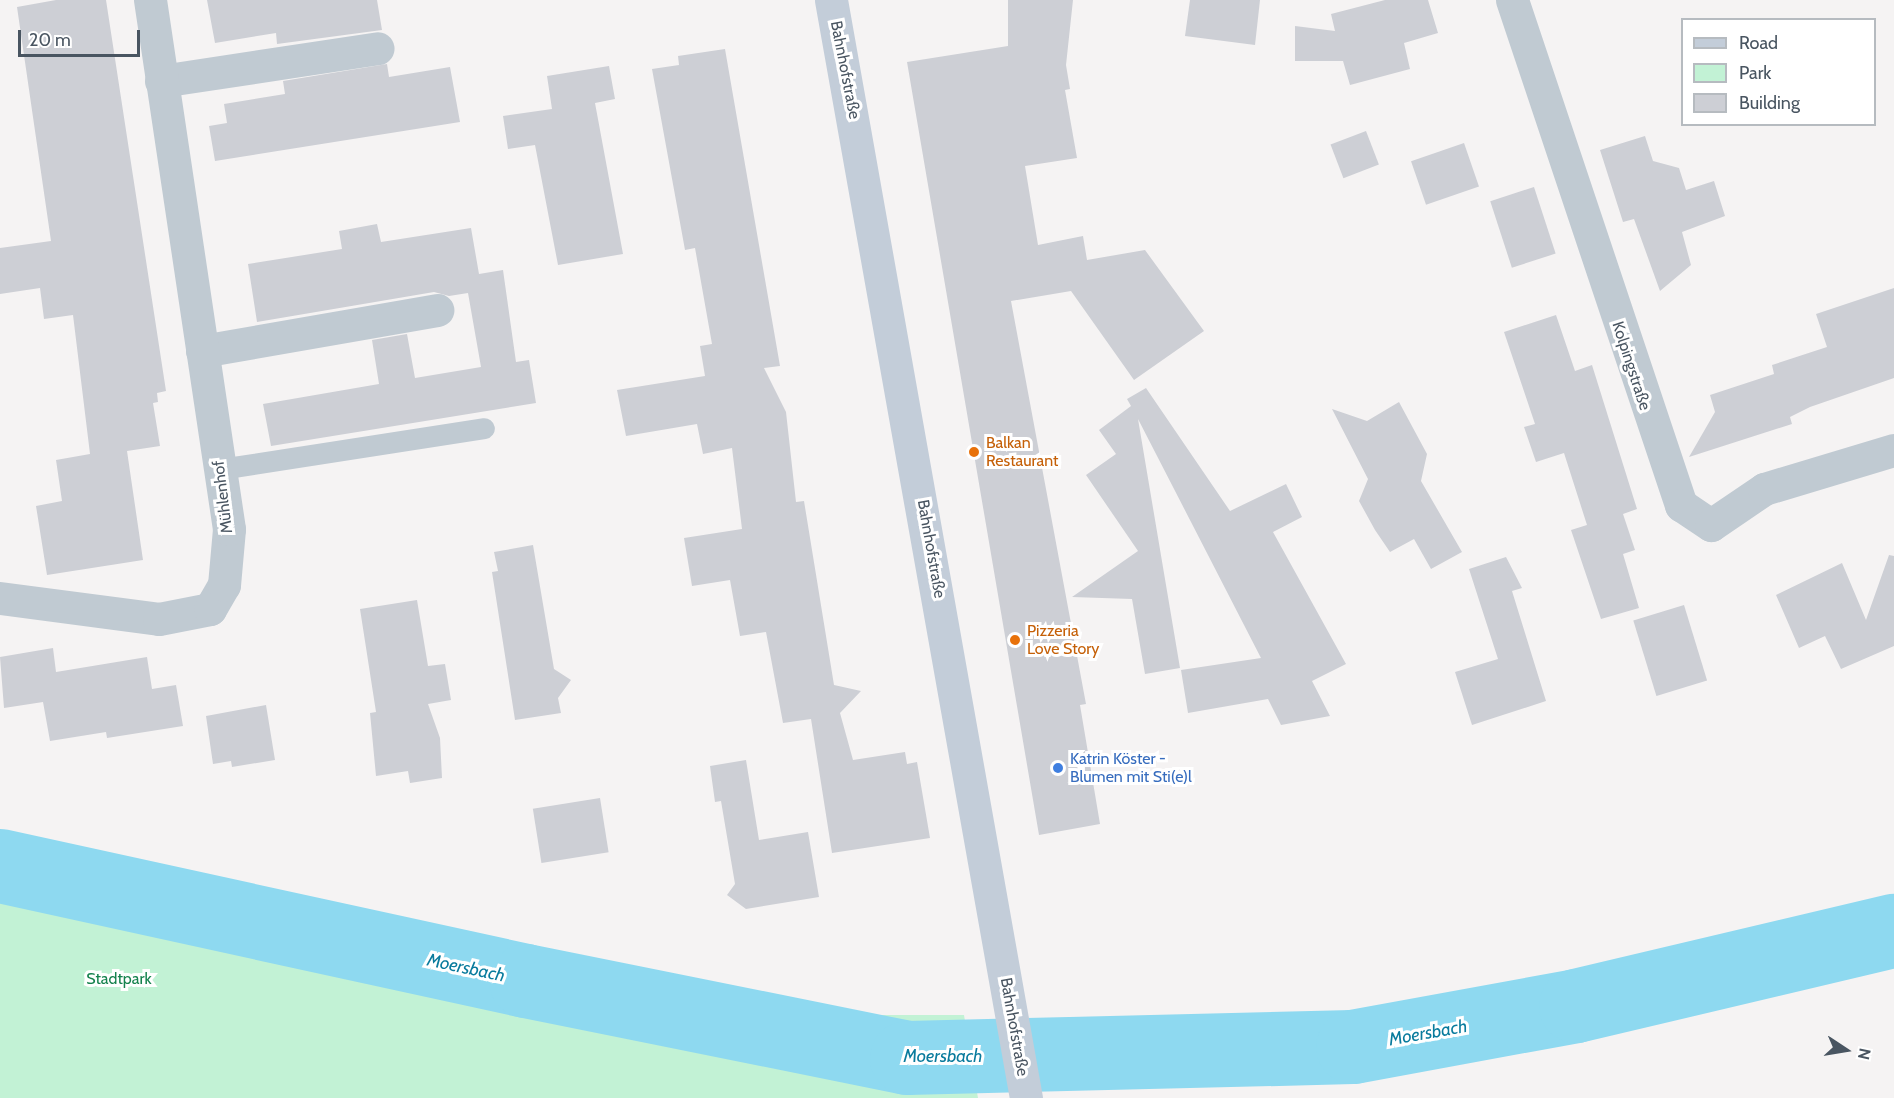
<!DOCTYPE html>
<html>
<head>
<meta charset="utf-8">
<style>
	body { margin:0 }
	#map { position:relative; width:1894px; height:1098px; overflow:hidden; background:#f5f3f3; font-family:Cabin,sans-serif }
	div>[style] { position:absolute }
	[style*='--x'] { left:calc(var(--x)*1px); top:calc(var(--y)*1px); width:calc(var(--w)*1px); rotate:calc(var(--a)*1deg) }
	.green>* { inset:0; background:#c2f2d5 }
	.river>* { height:74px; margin:-37px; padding:0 37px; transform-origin:37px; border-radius:37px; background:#8ed9f0 }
	.building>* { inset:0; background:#cdcfd5; transform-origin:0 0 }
	.lane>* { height:21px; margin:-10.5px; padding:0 10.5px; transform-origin:10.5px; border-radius:10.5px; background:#c0cad2 }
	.street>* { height:33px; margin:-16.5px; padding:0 16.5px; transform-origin:16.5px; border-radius:16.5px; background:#c0cad2 }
	.secondary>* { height:33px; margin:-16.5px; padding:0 16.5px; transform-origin:16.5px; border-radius:16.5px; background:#c3cdd9 }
	.dots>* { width:16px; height:16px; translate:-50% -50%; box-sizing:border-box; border:3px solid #fff; border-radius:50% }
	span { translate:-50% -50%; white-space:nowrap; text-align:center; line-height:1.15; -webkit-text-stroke:6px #fff; paint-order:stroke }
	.street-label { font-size:16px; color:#495561 }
	.food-label { font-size:16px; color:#c56008 }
	.left { translate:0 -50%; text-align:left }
	.shop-label { font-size:16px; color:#366cbe }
	.park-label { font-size:16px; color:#15824d }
	.water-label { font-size:18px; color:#097b9d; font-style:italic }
	.legend { position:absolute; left:1681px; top:18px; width:195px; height:108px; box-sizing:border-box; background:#fff; border:2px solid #b6bbc0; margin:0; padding:8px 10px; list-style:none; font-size:18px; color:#495561 }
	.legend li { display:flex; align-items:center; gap:12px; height:30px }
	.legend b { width:30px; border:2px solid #b6bbc0 }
	.north { position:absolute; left:1816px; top:1020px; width:60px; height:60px; -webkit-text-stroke:4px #fff; paint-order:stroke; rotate:102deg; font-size:16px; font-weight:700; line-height:24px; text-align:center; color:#495561 }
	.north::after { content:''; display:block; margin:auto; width:21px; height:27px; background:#495561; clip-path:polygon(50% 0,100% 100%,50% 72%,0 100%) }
	.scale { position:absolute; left:18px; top:30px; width:122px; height:27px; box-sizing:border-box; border:3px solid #495561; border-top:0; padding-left:8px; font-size:18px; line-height:21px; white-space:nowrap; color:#495561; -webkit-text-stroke:4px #fff; paint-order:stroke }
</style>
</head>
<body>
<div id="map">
	<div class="green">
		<div style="clip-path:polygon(0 836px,327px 903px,653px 984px,830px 1015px,964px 1015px,978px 1098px,0 1098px)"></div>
	</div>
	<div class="river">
		<div style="--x:0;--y:866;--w:538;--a:12.33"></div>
		<div style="--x:526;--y:981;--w:389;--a:11.4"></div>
		<div style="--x:907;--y:1058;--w:446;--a:-1.4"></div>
		<div style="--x:1353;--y:1047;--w:227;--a:-10.4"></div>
		<div style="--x:1576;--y:1006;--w:327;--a:-13.3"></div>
	</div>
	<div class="building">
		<div style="clip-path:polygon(56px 0,106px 0,166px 391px,157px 393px,158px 402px,153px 403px,160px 446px,127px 451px,143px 560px,47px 575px,36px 506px,62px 501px,56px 460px,90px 454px,73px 315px,44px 319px,40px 288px,0 294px,0 248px,51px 241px,17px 7px)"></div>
		<div style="clip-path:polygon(207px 0,377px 0,382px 30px,277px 44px,276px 33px,215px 43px)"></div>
		<div style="clip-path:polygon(1008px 0,1073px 0,1066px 65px,1070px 89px,1065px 90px,1077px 158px,1025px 166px,1038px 245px,1083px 236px,1087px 260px,1145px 250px,1204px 331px,1134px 380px,1071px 291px,1011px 301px,1086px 704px,1080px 705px,1100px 824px,1039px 835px,907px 62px,1008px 46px)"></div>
		<div style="clip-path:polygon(1190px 0,1260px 0,1255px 45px,1185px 36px)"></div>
		<div style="clip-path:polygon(1385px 0,1428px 0,1438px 33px,1404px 43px,1410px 69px,1350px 85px,1343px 61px,1295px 61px,1295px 26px,1335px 31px,1331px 14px)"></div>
		<div style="clip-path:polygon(725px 49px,780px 366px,764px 368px,786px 412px,796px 502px,804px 501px,834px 685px,861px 691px,840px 713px,853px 760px,905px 752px,907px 764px,917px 762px,930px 838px,832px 853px,811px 719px,783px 723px,766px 632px,740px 636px,730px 580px,692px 586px,684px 538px,742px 529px,732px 448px,703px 454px,697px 424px,626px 436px,617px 390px,705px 376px,700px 346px,712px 344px,695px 248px,685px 250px,652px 69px,679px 65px,678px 56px)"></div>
		<div style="clip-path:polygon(387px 64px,389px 77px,450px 67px,460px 122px,215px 161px,209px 126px,227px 123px,224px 104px,285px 94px,283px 81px)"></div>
		<div style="clip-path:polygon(609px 66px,615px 99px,595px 103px,623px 254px,558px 265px,535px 145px,508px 149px,503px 116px,552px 109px,547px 76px)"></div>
		<div style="left:1366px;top:131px;width:36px;height:38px;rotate:69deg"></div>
		<div style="clip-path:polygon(1645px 136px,1653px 161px,1679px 168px,1686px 190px,1714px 181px,1725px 216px,1682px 232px,1691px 265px,1660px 291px,1634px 219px,1623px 222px,1600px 150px)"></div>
		<div style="left:1464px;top:143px;width:46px;height:56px;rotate:71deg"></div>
		<div style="left:1534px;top:187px;width:70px;height:46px;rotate:72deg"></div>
		<div style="clip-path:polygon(377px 224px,381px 242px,471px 228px,479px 274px,503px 270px,516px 362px,529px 360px,536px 403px,271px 446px,263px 404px,379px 384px,372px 340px,407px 334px,415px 378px,481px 367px,468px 293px,449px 296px,434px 292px,257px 322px,248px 264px,342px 249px,339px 231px)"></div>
		<div style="clip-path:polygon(1894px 288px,1894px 378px,1810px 407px,1790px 417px,1792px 424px,1689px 457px,1715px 412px,1710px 395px,1774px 374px,1772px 365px,1827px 347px,1816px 314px)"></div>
		<div style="clip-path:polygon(1556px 315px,1575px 371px,1592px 365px,1637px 509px,1623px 514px,1635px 550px,1623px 554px,1639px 608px,1601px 619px,1571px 530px,1587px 525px,1564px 453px,1536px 462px,1524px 427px,1535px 424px,1504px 332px)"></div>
		<div style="clip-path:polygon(1146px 388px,1230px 511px,1286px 484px,1302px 517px,1273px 532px,1346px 664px,1312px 681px,1330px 716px,1281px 725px,1268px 699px,1188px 713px,1181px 670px,1261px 658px,1138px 419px,1180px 668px,1145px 674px,1132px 599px,1072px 597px,1138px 551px,1086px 475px,1116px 454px,1099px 430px,1131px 406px,1127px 399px)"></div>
		<div style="clip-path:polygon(1399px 402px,1427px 454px,1421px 481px,1462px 552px,1431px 569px,1414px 539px,1390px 552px,1375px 530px,1359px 501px,1368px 479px,1332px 409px,1367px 421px)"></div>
		<div style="clip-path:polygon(533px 545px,554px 669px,571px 680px,558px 698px,561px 713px,515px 720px,492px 572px,498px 571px,494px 552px)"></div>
		<div style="clip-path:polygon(1889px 555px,1894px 556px,1894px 646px,1841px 669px,1825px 636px,1799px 648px,1776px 595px,1842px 563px,1866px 620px)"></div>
		<div style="clip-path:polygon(1506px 557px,1522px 588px,1512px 591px,1546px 701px,1472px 725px,1455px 672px,1498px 659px,1469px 569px)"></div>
		<div style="clip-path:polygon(417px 600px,428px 666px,445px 664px,451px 700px,428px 704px,440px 738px,442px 778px,410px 783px,408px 771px,376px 776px,370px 713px,376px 712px,360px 609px)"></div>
		<div style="left:1684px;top:605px;width:79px;height:53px;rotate:73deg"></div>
		<div style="clip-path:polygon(53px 648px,56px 672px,147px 657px,152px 689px,176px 685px,183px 726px,107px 738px,106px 732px,50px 741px,43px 702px,4px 708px,0 657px)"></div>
		<div style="clip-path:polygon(266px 705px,275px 760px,232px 767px,231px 761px,213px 764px,206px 716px)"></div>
		<div style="clip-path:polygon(746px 760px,759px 840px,808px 832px,819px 897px,746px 909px,727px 895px,735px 884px,721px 801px,715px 802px,710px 766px)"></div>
		<div style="left:600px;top:798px;width:55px;height:68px;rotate:81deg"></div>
	</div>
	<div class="lane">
		<div style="--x:220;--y:469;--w:267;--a:-8.8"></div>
	</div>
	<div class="street">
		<div style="--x:1512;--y:0;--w:533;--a:71.5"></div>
		<div style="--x:1681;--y:505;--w:36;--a:34"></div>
		<div style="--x:1711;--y:525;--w:64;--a:-34.2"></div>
		<div style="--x:1764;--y:489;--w:136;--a:-16.7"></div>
		<div style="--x:161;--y:81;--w:219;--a:-8.6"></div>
		<div style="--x:202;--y:351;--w:239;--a:-9.9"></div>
		<div style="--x:0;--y:598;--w:160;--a:7.5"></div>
		<div style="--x:159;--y:619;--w:52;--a:-11.1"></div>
		<div style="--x:210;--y:609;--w:28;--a:-60"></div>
		<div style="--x:224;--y:585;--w:56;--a:-84.9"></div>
		<div style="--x:229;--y:529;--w:535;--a:-98.49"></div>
	</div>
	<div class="secondary">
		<div style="--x:831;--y:0;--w:1115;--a:79.93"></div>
	</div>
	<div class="dots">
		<div style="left:974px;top:452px;background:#e8710a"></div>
		<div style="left:1015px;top:640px;background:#e8710a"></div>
		<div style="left:1058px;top:768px;background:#3f7fe0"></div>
	</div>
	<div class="street-label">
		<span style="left:845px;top:70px;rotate:79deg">Bahnhofstraße</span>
		<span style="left:1631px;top:366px;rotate:72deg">Kolpingstraße</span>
		<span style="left:223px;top:497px;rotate:-97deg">Mühlenhof</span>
		<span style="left:931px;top:549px;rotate:80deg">Bahnhofstraße</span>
		<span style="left:1014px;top:1027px;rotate:80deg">Bahnhofstraße</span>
	</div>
	<div class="food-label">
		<span class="left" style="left:986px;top:452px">Balkan<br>Restaurant</span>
		<span class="left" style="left:1027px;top:640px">Pizzeria<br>Love Story</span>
	</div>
	<div class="shop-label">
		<span class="left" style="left:1070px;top:768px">Katrin Köster -<br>Blumen mit Sti(e)l</span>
	</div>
	<div class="park-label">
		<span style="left:119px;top:979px">Stadtpark</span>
	</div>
	<div class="water-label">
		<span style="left:466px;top:968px;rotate:12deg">Moersbach</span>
		<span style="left:1428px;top:1033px;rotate:-10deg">Moersbach</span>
		<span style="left:943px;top:1056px">Moersbach</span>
	</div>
	<ul class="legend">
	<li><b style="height:8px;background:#c3cdd9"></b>Road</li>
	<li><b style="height:16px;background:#c2f2d5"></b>Park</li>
	<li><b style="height:16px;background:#cdcfd5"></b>Building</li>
	</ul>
	<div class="north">N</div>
	<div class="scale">20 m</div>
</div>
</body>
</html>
